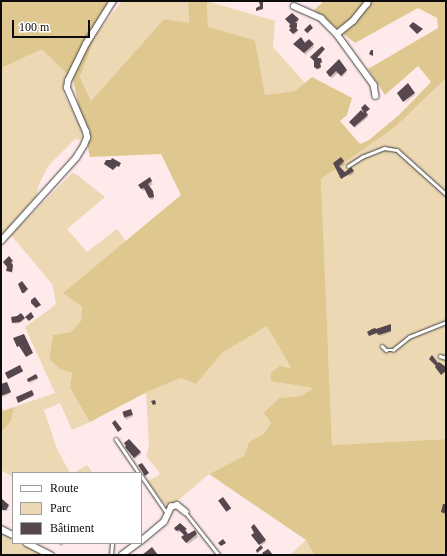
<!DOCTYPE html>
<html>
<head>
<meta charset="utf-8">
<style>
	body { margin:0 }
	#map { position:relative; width:447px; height:556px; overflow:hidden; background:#ffeaeb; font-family:"Times New Roman",serif }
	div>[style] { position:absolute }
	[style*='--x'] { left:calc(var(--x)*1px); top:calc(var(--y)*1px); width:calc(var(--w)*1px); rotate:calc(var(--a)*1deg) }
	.green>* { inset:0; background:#ecd8b2 }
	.forest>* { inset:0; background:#dec890 }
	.shadow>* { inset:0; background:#0003; transform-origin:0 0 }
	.building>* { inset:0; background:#55474d; transform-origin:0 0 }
	.roads { filter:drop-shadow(0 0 1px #3f3f3f) drop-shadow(0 0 1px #3f3f3f) }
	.service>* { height:2.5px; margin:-1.25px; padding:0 1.25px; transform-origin:1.25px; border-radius:1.25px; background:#fff }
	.minor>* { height:5.5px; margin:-2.75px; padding:0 2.75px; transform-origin:2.75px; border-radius:2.75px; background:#fff }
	span { translate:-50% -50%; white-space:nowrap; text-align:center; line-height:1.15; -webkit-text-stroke:4px #fff; paint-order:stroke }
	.frame { position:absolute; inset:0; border:2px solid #0c0c0c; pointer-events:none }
	.legend { position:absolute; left:12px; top:472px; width:130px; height:72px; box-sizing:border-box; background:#fff; border:1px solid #9e9e9e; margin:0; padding:5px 7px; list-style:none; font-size:12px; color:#0c0c0c }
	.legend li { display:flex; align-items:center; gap:8px; height:20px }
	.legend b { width:20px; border:1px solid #9e9e9e }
	.scale { position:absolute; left:12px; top:20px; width:78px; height:18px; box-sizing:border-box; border:2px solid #0c0c0c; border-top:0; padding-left:5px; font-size:12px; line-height:14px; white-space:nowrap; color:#0c0c0c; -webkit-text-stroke:3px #fff; paint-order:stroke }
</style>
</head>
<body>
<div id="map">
	<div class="green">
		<div style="clip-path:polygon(122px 1px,188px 1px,189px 24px,164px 19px,91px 101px,80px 77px,97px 33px)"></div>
		<div style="clip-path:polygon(207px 1px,275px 21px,273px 47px,305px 83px,295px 91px,265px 95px,255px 40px,208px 27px)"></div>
		<div style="clip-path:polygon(42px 48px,67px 74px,63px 85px,64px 94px,79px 124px,82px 132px,81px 140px,75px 139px,49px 165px,39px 184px,36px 197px,1px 236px,1px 68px)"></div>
		<div style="clip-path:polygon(446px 78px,446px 439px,332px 445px,321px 179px,395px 127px)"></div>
		<div style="clip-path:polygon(72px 173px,77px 175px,105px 197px,67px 229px,87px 252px,117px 229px,126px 241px,63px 293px,82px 307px,81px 322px,72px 332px,53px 335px,49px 359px,60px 369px,72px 373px,70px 388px,90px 422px,72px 430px,60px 403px,44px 410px,57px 449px,70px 473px,13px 473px,13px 477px,1px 470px,1px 432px,11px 421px,14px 407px,55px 393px,25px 327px,54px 306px,56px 302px,52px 284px,11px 235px)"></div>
		<div style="clip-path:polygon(267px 325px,293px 369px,315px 388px,300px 396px,279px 398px,265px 413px,271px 423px,264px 435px,249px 442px,244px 456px,209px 474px,168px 509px,147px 481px,158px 476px,160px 473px,146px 456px,149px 447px,146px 392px,181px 378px,196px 384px,223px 352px)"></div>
		<div style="clip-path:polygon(87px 465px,93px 473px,74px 473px)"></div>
		<div style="clip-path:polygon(1px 532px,13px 538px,13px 543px,22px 543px,45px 555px,1px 555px)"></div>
		<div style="clip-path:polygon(306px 540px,314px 555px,290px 555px)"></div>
	</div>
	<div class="forest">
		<div style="clip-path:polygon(1px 1px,109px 1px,80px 77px,91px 101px,164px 19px,189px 23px,188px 1px,207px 1px,208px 27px,255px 40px,265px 95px,295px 91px,312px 77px,352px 98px,347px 115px,340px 121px,360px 144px,369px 140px,399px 115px,431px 82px,418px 66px,385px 95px,368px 69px,438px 28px,437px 18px,418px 8px,355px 43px,314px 10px,324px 1px,443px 1px,446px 4px,446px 78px,395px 127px,321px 179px,332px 445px,446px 439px,446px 555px,314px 555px,306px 540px,209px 474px,244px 456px,249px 442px,264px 434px,271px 423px,264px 413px,279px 398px,300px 396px,314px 388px,271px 381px,271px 373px,280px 366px,292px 369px,267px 326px,223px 352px,196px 384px,181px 378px,149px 391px,90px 422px,70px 388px,72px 373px,60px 369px,49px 359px,53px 335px,71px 332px,81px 321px,82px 307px,63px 293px,181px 195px,161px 154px,90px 157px,73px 80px,42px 49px,1px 68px)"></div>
		<div style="clip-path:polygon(1px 405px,3px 411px,14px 407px,11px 421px,1px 432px)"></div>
	</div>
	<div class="shadow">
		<div style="clip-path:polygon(292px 14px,299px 21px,295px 24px,298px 31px,294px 35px,290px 27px)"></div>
		<div style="clip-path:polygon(312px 28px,308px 34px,306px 31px)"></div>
		<div style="clip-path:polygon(309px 40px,314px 47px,306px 54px,307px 56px,295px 45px)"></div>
		<div style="clip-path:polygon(317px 56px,322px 63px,320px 64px,321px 68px,318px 70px,315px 67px)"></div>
		<div style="clip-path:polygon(339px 60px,347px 72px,342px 77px,338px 73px,332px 78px,328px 74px)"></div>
		<div style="clip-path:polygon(414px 94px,415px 95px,405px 103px,405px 102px)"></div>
		<div style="clip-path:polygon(366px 115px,368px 117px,355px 128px,352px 124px)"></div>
		<div style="clip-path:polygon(341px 158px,345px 164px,339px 168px,345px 173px,353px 171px,354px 173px,350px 176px,349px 175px,341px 178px,339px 176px,341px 175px,334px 164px)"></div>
		<div style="clip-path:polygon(149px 179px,153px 184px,149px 187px,154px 194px,154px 199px,151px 200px,146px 189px,143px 191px,141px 187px)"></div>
		<div style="clip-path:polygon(9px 257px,13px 262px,11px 264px,13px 267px,12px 273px,7px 271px)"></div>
		<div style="clip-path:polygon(21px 314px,25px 319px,20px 323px,14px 324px)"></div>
		<div style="clip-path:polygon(390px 325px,391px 332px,380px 336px,378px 334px,375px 335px,382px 332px)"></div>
		<div style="left:20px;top:367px;width:5px;height:15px;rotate:68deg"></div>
		<div style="clip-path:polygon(36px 376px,38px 379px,30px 383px,28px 379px)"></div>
		<div style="clip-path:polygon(6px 383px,11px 393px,3px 397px,1px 385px)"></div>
		<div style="left:31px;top:392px;width:5px;height:15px;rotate:68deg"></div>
		<div style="left:130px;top:410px;width:7px;height:8px;rotate:63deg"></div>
		<div style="clip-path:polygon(127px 449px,140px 452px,141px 454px,135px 459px)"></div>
		<div style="clip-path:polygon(1px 500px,9px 506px,7px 511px,1px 510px)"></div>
		<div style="clip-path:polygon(180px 524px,186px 530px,188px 535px,195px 532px,198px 537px,188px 544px,183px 539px,185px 535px,180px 531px,178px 533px,175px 528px)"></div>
		<div style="clip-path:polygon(257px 538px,265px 540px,266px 542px,262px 545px)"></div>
		<div style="clip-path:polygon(56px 543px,64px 543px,62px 546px)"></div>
	</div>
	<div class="building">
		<div style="clip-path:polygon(259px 1px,263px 1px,263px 9px,256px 11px,256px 8px,260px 6px)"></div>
		<div style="clip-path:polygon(292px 13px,299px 19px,295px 23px,297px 23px,297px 27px,296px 28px,298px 30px,293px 34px,289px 30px,291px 28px,289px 27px,290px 24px,285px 19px)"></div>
		<div style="clip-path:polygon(413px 22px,423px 29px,417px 34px,409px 26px)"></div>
		<div style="clip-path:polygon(310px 24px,313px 28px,307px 33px,304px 30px)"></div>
		<div style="clip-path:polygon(301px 37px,305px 43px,309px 39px,314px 44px,304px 53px,293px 44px)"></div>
		<div style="clip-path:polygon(322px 46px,325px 49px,317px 58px,321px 58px,322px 62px,320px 63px,321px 67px,317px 69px,314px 67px,314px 61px,310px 57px)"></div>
		<div style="clip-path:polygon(371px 50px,373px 50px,373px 56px,369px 54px)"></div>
		<div style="clip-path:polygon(339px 59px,347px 70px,341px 76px,336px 71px,330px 77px,326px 72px)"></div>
		<div style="clip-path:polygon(408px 83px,415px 93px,403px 102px,397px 93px)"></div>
		<div style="clip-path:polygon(365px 104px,370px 109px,366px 112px,368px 115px,354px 127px,349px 122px,361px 110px,364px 113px,361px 108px)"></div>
		<div style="clip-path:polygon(341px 157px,344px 161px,339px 166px,345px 172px,351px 167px,354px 171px,341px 179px,333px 163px)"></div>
		<div style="clip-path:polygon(112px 158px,121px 163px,119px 167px,117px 166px,113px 170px,104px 164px,106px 160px,111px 160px)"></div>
		<div style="clip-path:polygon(150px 177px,152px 181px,148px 184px,153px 191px,154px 197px,149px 198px,144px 188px,141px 189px,138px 185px)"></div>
		<div style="clip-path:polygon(9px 256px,13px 261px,11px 262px,13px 265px,12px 272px,6px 271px,7px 267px,3px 262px)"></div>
		<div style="clip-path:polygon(22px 281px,28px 289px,24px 293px,22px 293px,18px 284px)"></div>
		<div style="clip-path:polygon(35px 297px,41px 305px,36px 308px,31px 303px,31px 300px)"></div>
		<div style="clip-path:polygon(31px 312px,34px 317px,29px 321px,25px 317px)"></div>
		<div style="clip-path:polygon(21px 313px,25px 318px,20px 322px,12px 323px,11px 317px,17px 316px)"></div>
		<div style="clip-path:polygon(391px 324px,391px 331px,378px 335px,377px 333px,369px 336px,367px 332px,372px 329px,375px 328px,376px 329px)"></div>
		<div style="clip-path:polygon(24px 334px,33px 353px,26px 357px,19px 346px,17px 347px,13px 338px)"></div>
		<div style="clip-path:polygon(432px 355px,438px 363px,439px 362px,446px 367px,446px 371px,441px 375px,435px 367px,436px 366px,429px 359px)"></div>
		<div style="left:20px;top:365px;width:7px;height:17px;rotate:63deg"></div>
		<div style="clip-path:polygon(36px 374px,38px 378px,28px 382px,27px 379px)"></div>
		<div style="clip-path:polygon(7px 382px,11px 392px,1px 396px,1px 384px)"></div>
		<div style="clip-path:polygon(32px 390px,34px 395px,18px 403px,16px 397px)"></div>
		<div style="clip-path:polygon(155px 400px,156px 404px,153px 405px,151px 401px)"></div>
		<div style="left:131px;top:409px;width:6px;height:9px;rotate:72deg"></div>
		<div style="clip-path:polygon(115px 420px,122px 429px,118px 432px,112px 423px)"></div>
		<div style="clip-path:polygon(129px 439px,141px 452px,134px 458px,125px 447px,126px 446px,124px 443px)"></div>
		<div style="clip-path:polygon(142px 463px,149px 473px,145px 476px,138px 465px)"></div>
		<div style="left:223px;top:497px;width:14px;height:6px;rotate:54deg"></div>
		<div style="clip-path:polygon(2px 499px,9px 505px,6px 510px,1px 510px)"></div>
		<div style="clip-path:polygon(443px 504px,446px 504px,446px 514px,441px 512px)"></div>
		<div style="clip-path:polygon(180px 523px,187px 529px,185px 530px,188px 534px,195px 530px,197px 534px,186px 543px,181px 537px,184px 535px,179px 530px,176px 531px,174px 528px)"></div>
		<div style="clip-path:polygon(254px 524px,266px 540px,259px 545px,251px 535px,254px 533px,251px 527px)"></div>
		<div style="clip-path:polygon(223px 539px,226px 543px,221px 546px,218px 543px)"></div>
		<div style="clip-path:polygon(261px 545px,263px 548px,257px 553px,256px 550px)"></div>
		<div style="clip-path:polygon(152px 547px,158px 555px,142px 555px)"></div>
		<div style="clip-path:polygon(268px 549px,269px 550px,273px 555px,264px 555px,262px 553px)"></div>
	</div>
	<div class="roads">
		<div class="service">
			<div style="--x:348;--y:166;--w:17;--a:-33"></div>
			<div style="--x:362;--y:157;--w:24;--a:-22"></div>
			<div style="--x:384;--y:148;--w:13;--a:9"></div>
			<div style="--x:397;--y:150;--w:66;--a:41.9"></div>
			<div style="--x:382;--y:346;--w:6;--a:45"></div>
			<div style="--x:386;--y:350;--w:7;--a:0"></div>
			<div style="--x:393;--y:350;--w:21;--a:-39"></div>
			<div style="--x:409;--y:337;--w:40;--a:-22"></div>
			<div style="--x:440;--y:356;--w:6;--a:18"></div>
			<div style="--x:116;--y:439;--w:41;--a:55.9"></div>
			<div style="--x:141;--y:475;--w:46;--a:55.6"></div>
			<div style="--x:186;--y:513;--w:53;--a:51.8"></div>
			<div style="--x:111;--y:555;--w:12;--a:-85"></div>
		</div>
		<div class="minor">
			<div style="--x:294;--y:6;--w:30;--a:24"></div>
			<div style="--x:321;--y:18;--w:23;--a:45"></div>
			<div style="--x:337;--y:34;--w:63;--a:54"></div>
			<div style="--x:374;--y:85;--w:11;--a:80"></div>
			<div style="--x:337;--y:34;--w:21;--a:-39"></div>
			<div style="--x:353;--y:21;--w:22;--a:-51"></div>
			<div style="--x:367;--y:4;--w:3;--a:-72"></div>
			<div style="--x:1;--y:241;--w:112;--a:-47.9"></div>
			<div style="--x:76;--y:158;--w:15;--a:-58"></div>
			<div style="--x:84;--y:145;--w:8;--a:-67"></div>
			<div style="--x:87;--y:138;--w:6;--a:-99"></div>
			<div style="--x:86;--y:132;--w:48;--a:-113.4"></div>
			<div style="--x:67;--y:88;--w:7;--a:-82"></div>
			<div style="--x:68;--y:81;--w:41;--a:-64.1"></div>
			<div style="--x:86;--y:44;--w:51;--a:-57.9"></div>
			<div style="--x:1;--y:529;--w:13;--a:27"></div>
			<div style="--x:141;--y:541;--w:30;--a:-40"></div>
			<div style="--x:164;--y:522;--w:17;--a:-65"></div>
			<div style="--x:171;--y:507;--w:6;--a:-18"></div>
			<div style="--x:177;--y:505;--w:11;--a:38"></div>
			<div style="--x:27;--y:543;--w:27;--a:27"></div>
			<div style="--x:122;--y:555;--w:20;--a:-37"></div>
		</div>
	</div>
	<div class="frame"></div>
	<ul class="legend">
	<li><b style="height:5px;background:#fff"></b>Route</li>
	<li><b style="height:11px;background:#ecd8b2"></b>Parc</li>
	<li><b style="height:11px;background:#55474d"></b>Bâtiment</li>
	</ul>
	<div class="scale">100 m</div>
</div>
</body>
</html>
